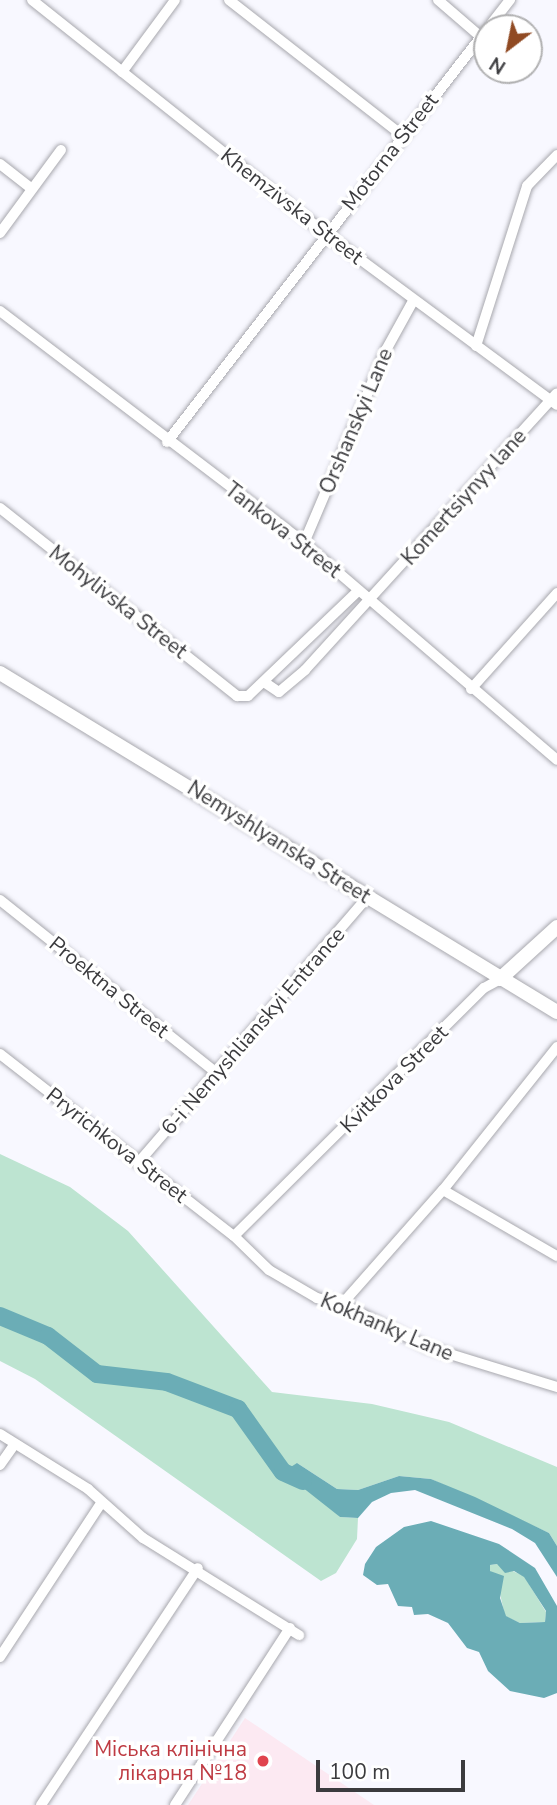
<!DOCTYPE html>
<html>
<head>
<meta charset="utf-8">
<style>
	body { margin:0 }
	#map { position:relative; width:557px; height:1805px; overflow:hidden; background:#f8f8ff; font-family:"Nunito Sans",sans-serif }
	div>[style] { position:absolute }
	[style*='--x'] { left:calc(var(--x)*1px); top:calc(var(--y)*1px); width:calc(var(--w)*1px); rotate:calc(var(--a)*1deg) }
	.medical>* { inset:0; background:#fce9f2 }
	.green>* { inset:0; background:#bde4d1 }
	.water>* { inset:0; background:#6badb6 }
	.river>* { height:18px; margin:-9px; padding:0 9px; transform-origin:9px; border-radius:9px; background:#6badb6 }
	.roads { filter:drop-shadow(0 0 2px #a8a8ae) drop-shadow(0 0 2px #a8a8ae) }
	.minor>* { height:10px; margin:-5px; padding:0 5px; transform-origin:5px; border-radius:5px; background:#fff }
	.tertiary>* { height:14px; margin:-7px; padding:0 7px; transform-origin:7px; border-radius:7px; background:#fff }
	.dots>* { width:19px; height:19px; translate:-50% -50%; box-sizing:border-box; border:4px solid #fff; border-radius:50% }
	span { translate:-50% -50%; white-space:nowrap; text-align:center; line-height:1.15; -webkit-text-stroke:7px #fff; paint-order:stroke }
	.street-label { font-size:21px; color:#3b3b3e }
	.health-label { font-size:21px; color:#be3a42 }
	.right { translate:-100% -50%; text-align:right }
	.north { position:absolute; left:473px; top:14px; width:70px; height:70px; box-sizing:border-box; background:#fff; border:2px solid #b1b1b2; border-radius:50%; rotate:212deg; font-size:19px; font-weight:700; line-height:28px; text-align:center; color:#3b3b3e }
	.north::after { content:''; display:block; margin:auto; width:24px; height:32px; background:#904a23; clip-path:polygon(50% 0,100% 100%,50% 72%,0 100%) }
	.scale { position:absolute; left:316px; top:1760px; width:149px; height:32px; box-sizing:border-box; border:4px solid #3b3b3e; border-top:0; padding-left:9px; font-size:21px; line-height:24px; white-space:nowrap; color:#3b3b3e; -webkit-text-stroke:5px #fff; paint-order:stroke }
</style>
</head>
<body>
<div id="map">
	<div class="medical">
		<div style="clip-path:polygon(245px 1718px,374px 1805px,188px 1805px)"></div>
	</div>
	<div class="green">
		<div style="clip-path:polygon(0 1154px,70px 1187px,128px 1231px,272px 1392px,372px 1404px,449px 1422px,557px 1467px,557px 1546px,549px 1533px,431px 1479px,399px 1476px,358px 1490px,337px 1489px,297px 1463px,340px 1517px,358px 1518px,357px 1539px,336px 1573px,321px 1581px,35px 1379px,0 1361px)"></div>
		<div style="clip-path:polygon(497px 1564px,524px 1576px,546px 1612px,545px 1622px,520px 1623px,505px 1616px,496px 1576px,490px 1571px,490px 1565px)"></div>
	</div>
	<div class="water">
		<div style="clip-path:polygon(297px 1463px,337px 1489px,358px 1490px,399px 1476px,431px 1479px,475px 1497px,549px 1533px,557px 1546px,557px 1577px,535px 1543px,512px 1529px,415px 1490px,391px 1493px,372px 1502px,358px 1518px,340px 1517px,283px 1472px)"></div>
		<div style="clip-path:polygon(evenodd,431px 1521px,499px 1544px,535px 1568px,557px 1606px,557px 1693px,544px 1698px,510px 1691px,488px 1671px,479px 1652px,467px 1648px,448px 1623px,428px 1614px,414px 1615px,412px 1607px,398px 1606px,388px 1584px,377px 1585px,363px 1575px,365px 1564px,376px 1547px,404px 1527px,431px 1521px,497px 1564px,505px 1573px,514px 1571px,524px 1577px,546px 1611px,545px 1622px,520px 1623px,506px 1616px,500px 1598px,504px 1576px,490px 1571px,490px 1565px,497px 1564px)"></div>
	</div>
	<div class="river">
		<div style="--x:0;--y:1316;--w:52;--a:22.6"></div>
		<div style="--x:48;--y:1336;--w:62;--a:37.8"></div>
		<div style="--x:97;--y:1374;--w:70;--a:6.5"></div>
		<div style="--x:167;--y:1382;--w:76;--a:20.8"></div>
		<div style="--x:238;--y:1409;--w:77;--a:54.5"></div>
		<div style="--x:283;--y:1472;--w:22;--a:24"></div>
	</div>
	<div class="roads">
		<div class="minor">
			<div style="--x:32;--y:0;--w:376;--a:38.5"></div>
			<div style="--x:326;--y:234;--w:287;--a:36.5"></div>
			<div style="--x:229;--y:0;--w:219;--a:38"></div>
			<div style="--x:438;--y:0;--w:57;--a:40.7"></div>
			<div style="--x:488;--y:28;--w:36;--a:-52"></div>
			<div style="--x:122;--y:72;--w:89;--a:-53.6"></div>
			<div style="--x:0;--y:164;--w:39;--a:38"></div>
			<div style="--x:0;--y:233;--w:103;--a:-53.7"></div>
			<div style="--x:0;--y:311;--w:382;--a:37.3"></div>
			<div style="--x:304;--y:543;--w:333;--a:40.6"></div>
			<div style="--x:476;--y:346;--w:168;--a:-72.3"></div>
			<div style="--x:527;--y:186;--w:43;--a:-45.9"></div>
			<div style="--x:167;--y:442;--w:522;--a:-52.23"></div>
			<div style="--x:0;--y:508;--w:303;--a:38.4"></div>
			<div style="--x:237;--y:696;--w:11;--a:0"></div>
			<div style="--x:248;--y:696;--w:153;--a:-43.7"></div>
			<div style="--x:304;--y:543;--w:210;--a:-67"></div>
			<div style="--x:386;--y:350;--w:56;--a:-61.1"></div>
			<div style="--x:264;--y:682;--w:18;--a:34"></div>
			<div style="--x:279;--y:692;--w:34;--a:-40"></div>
			<div style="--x:305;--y:670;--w:374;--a:-47.7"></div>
			<div style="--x:471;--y:689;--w:129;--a:-48.1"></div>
			<div style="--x:0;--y:900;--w:279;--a:38.6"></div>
			<div style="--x:0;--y:1054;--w:296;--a:37.9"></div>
			<div style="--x:234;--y:1236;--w:49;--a:44.2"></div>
			<div style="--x:269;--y:1270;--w:56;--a:30.3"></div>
			<div style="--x:317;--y:1298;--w:26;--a:13"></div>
			<div style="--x:342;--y:1304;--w:95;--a:26.8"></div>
			<div style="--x:427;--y:1347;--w:136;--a:17.1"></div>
			<div style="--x:138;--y:1163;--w:352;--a:-49.2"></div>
			<div style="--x:443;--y:1190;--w:132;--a:30.1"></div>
			<div style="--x:234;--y:1236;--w:352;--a:-44.8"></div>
			<div style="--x:484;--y:988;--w:18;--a:-29"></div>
			<div style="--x:342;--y:1304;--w:152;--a:-48.5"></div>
			<div style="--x:443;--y:1190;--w:183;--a:-51.4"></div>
			<div style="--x:0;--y:1434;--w:104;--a:32"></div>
			<div style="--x:88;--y:1489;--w:74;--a:41.7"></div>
			<div style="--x:143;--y:1538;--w:184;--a:31.9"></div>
			<div style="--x:0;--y:1465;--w:24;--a:-55"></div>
			<div style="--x:0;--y:1657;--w:184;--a:-56.7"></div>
			<div style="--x:41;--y:1805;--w:284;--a:-56.5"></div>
			<div style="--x:175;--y:1805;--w:211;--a:-57"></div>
		</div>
		<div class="tertiary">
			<div style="--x:0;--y:673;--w:652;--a:31.33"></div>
			<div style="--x:500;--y:979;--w:77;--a:-42.4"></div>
		</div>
	</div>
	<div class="dots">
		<div style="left:263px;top:1761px;background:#e0444e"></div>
	</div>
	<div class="street-label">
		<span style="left:390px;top:152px;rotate:-52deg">Motorna Street</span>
		<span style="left:292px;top:206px;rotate:38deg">Khemzivska Street</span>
		<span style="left:356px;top:421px;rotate:-67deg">Orshanskyi Lane</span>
		<span style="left:464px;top:497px;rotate:-48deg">Komertsiynyy lane</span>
		<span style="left:283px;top:530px;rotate:38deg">Tankova Street</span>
		<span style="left:118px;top:602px;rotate:38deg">Mohylivska Street</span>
		<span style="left:279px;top:842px;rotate:32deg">Nemyshlyanska Street</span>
		<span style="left:109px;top:987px;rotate:39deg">Proektna Street</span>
		<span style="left:253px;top:1031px;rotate:-49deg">6-i Nemyshlianskyi Entrance</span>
		<span style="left:394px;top:1079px;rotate:-45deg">Kvitkova Street</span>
		<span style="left:117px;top:1145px;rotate:38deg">Pryrichkova Street</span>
		<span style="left:387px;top:1327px;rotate:23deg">Kokhanky Lane</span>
	</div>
	<div class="health-label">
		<span class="right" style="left:247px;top:1761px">Міська клінічна<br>лікарня №18</span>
	</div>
	<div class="north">N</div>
	<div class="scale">100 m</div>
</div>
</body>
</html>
